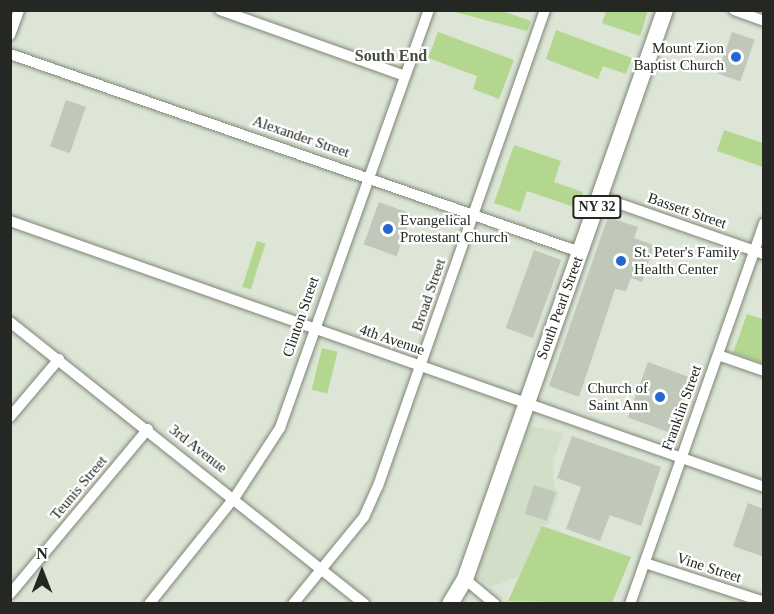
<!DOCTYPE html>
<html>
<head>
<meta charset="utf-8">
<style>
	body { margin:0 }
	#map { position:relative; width:774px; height:614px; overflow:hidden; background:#dde6d6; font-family:"Times New Roman",serif }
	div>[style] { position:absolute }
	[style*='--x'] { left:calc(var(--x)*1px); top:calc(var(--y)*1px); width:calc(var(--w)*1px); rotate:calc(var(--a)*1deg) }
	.built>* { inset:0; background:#d2dec7 }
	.green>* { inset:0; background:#b4d78f; transform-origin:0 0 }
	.building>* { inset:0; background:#c0c8b9; transform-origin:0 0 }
	.roads { filter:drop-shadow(0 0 2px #7e8677) drop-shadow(0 0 2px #7e8677) }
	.minor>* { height:10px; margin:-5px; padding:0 5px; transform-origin:5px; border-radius:5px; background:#fff }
	.primary>* { height:16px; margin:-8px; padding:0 8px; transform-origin:8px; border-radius:8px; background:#fff }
	.dots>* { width:16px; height:16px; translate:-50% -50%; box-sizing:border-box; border:3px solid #fff; border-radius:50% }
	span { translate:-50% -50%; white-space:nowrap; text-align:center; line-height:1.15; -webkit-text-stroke:4.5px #fff; paint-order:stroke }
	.shield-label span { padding:2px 4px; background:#fff; border:2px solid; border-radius:4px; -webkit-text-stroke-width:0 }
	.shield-label { font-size:14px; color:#242722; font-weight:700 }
	.poi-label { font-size:15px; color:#242722 }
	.right { translate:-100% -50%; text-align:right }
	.left { translate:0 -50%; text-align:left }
	.street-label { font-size:15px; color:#242722 }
	.neighbourhood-label { font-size:16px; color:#474e41; font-weight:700 }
	.frame { position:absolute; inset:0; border:12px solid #242722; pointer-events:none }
	.north { position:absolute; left:12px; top:542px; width:60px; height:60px; -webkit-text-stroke:4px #fff; paint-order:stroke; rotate:0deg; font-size:16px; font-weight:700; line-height:24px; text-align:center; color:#242722 }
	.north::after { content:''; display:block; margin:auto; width:21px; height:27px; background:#242722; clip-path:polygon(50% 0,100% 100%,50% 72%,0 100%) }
</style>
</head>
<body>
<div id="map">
	<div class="built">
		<div style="clip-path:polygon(530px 426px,564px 433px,553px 461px,554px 486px,559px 492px,548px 525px,542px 526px,520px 576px,491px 587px,476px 577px)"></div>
	</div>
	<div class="green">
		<div style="clip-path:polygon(451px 11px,502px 11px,531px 21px,527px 31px)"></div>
		<div style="clip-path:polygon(606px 11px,606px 10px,648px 11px,640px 36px,602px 23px)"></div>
		<div style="clip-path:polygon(556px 30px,632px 58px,626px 74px,603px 66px,598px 79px,546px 59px)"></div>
		<div style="clip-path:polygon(438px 32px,514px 60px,499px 99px,473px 89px,477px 76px,428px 58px)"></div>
		<div style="clip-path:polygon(724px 130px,763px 143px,763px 167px,717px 151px)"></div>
		<div style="clip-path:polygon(514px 145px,561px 161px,554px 182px,583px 192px,577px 208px,527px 191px,520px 212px,494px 203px)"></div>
		<div style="left:257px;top:241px;width:9px;height:48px;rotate:18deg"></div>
		<div style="clip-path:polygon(747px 314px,763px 319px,763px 363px,733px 353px)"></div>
		<div style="left:322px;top:348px;width:16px;height:43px;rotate:14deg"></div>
		<div style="clip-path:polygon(542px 526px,631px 557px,612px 603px,508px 601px)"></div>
	</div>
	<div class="building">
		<div style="left:732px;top:32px;width:24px;height:44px;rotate:19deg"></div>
		<div style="left:66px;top:100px;width:21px;height:49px;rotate:19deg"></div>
		<div style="left:379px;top:202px;width:35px;height:45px;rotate:20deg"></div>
		<div style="clip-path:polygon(608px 217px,638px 227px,634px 238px,654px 245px,642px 282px,631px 278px,626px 291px,615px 289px,579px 397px,549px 386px)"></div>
		<div style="left:534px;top:250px;width:29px;height:83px;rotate:20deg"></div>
		<div style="left:648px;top:362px;width:45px;height:59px;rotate:20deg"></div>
		<div style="clip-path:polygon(572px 436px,661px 467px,641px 526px,610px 515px,600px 541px,566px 529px,581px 487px,557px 478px)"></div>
		<div style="left:534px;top:485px;width:23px;height:30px;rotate:18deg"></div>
		<div style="clip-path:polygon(748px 503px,764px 509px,764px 557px,733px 546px)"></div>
	</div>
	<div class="roads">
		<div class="minor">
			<div style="--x:220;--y:10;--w:196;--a:19.6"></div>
			<div style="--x:734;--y:10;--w:32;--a:20"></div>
			<div style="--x:10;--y:35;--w:27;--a:-70"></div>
			<div style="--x:10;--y:54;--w:603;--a:19.16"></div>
			<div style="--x:600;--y:197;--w:174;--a:19.2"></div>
			<div style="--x:10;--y:221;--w:800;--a:19.43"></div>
			<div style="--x:10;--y:322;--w:453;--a:38.5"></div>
			<div style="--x:718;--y:355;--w:49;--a:19.2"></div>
			<div style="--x:10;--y:417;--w:76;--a:-49.8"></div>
			<div style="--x:645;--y:563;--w:125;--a:18.1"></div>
			<div style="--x:465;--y:579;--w:39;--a:40"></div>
			<div style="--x:10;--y:594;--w:215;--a:-50.1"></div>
			<div style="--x:149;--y:604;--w:137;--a:-51.2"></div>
			<div style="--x:235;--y:497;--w:82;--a:-56.9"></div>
			<div style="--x:280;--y:428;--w:444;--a:-70.4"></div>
			<div style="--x:293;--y:604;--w:112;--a:-50.8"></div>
			<div style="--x:364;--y:517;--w:34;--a:-66"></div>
			<div style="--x:378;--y:486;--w:504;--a:-70.67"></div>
			<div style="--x:630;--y:604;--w:404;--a:-70.6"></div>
		</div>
		<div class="primary">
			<div style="--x:450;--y:604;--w:29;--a:-59"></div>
			<div style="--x:465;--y:579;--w:603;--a:-70.63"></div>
		</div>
	</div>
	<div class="dots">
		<div style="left:736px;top:57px;background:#2666d2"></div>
		<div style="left:388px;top:229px;background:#2666d2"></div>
		<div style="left:621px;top:261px;background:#2666d2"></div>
		<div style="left:660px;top:397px;background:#2666d2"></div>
	</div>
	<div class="shield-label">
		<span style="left:597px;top:207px">NY 32</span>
	</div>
	<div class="poi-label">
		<span class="right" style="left:724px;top:57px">Mount Zion<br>Baptist Church</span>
		<span class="left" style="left:400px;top:229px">Evangelical<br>Protestant Church</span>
		<span class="left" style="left:634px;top:261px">St. Peter's Family<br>Health Center</span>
		<span class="right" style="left:648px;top:397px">Church of<br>Saint Ann</span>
	</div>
	<div class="street-label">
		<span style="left:301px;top:137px;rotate:19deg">Alexander Street</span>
		<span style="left:687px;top:211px;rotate:19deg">Bassett Street</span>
		<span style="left:429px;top:295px;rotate:-71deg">Broad Street</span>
		<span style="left:560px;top:308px;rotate:-70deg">South Pearl Street</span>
		<span style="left:301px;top:317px;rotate:-71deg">Clinton Street</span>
		<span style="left:392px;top:340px;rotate:19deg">4th Avenue</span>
		<span style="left:682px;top:408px;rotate:-70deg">Franklin Street</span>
		<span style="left:198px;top:449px;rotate:38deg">3rd Avenue</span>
		<span style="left:79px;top:488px;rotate:-50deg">Teunis Street</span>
		<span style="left:709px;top:568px;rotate:18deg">Vine Street</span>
	</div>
	<div class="neighbourhood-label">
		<span style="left:391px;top:56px">South End</span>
	</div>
	<div class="frame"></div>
	<div class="north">N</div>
</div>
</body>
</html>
